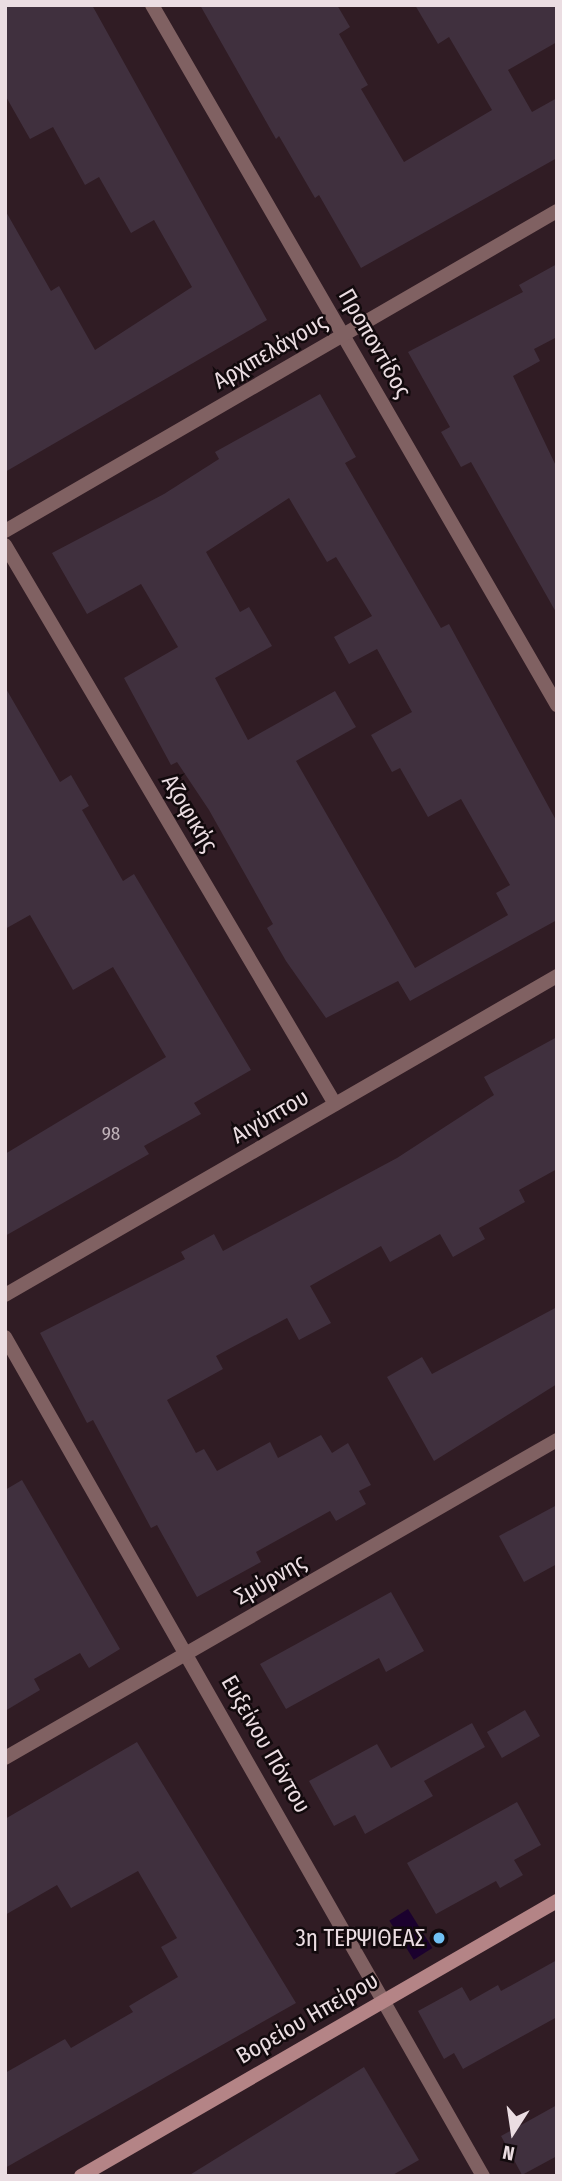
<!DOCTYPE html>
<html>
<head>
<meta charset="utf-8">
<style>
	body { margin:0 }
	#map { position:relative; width:562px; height:2181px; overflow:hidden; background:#301c24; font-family:"Fira Sans Condensed",sans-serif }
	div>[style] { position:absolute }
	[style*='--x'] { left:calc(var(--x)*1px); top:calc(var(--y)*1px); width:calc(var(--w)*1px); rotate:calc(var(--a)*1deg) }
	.water>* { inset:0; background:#1b012e; transform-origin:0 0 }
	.building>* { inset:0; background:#40303e; transform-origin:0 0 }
	.street>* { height:14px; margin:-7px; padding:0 7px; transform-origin:7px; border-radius:7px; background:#806162 }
	.secondary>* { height:14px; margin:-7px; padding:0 7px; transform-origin:7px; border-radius:7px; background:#b48486 }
	.dots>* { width:19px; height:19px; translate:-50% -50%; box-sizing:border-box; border:4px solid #120a0d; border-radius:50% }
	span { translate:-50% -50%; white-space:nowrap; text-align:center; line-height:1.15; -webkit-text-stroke:5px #120a0d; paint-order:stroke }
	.number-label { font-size:19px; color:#c0b2b9 }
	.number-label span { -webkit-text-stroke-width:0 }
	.street-label { font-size:23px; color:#ebdde2 }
	.poi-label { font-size:23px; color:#ebdde2 }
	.right { translate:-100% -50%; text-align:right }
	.frame { position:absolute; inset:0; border:7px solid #ebdde2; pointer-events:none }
	.north { position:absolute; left:478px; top:2097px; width:70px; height:70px; -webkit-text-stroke:5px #120a0d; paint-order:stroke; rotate:192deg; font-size:19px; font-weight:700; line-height:28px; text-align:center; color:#ebdde2 }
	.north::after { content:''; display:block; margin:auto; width:24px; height:32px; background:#ebdde2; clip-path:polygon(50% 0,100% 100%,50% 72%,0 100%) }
</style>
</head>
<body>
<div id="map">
	<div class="water">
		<div style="left:408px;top:1909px;width:46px;height:22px;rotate:58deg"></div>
	</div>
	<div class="building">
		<div style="clip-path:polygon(5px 5px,92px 5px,267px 320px,5px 472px,5px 210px,51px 291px,59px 286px,95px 350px,192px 287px,154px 220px,131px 233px,99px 177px,85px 185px,53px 127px,30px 139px,5px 95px)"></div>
		<div style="clip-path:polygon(200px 5px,337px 5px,350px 27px,339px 34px,368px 85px,361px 89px,404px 162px,492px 110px,449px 37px,438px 44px,415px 5px,557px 5px,557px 42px,508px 70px,532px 112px,557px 98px,557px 158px,361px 268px,319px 195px,315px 198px,279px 136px,276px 139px)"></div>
		<div style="clip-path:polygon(557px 264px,557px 337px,534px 349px,540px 361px,513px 376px,557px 468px,557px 614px,471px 462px,461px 467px,441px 432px,450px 427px,408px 352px,523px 292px,519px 285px)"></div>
		<div style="clip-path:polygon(evenodd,320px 394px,356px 457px,345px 463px,441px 628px,449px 624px,557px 822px,557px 920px,410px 1001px,398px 981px,326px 1018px,286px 961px,267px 928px,273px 924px,209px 810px,177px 762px,171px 765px,124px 678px,178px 647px,141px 584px,87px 614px,52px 553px,164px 494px,219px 459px,215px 452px,320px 394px,289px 498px,327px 562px,336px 557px,372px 616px,334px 637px,349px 664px,377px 649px,412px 712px,371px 735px,392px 772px,400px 768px,428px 817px,461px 799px,510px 885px,496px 893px,508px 915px,415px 968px,296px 761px,356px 727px,335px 691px,248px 740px,215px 678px,272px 646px,249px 607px,240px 612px,206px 552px,289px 498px)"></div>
		<div style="clip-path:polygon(5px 687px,60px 782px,71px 775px,89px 806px,82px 810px,123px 881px,134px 874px,251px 1070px,194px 1103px,201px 1114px,144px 1146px,149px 1154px,5px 1236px,5px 1154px,166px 1057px,113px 967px,73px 990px,30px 915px,5px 929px)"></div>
		<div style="clip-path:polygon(557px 1037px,557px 1169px,519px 1190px,525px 1202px,479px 1228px,485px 1239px,453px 1257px,440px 1234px,390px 1262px,381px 1246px,310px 1286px,331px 1323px,299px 1340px,287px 1318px,216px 1356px,223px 1369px,167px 1400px,196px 1453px,204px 1449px,217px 1471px,270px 1442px,278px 1458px,321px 1435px,332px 1453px,348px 1443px,371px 1485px,359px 1491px,366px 1504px,336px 1521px,330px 1511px,256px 1552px,261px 1562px,197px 1597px,157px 1525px,151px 1528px,93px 1420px,87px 1423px,40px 1333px,185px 1259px,181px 1252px,214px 1234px,223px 1251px,397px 1158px,494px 1095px,484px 1077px)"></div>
		<div style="clip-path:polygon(557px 1307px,557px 1384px,434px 1461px,387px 1377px,422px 1357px,432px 1374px)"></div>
		<div style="clip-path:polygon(22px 1480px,120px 1649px,89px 1668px,80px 1653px,34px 1679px,40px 1690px,5px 1711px,5px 1490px)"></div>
		<div style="clip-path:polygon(557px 1505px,557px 1564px,524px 1582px,499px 1536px)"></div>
		<div style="clip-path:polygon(391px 1592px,424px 1651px,386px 1672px,379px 1658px,286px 1709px,260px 1664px)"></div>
		<div style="left:525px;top:1710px;width:30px;height:44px;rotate:60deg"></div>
		<div style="clip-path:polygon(472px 1723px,485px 1747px,424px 1781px,433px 1796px,365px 1834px,355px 1815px,334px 1826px,309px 1781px,377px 1744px,391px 1768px)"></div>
		<div style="clip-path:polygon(137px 1742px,296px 2003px,5px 2168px,5px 2073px,65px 2039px,71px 2048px,133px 2012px,129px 2006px,178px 1977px,161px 1947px,177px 1938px,138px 1871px,71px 1908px,57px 1885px,5px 1915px,5px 1819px)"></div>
		<div style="clip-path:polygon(517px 1802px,541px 1845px,514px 1860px,523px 1875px,500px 1888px,496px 1881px,436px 1914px,407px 1863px)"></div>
		<div style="clip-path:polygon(557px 1960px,557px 2017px,463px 2069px,454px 2053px,444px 2059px,418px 2011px,462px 1987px,470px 2001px,498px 1985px,501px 1991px)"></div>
		<div style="clip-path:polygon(364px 2067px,419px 2160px,391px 2176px,188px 2176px)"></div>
		<div style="clip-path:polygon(557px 2105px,557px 2156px,522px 2175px,501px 2136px)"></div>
	</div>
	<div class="street">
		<div style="--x:152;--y:5;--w:809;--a:59.95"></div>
		<div style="--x:5;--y:531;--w:638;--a:-30.1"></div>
		<div style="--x:5;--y:545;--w:649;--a:59.44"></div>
		<div style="--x:5;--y:1295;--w:638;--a:-30.02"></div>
		<div style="--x:5;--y:1337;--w:966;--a:60.33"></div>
		<div style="--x:5;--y:1758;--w:637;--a:-29.95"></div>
	</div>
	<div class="secondary">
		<div style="--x:81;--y:2176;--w:550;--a:-30.02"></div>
	</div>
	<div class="dots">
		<div style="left:439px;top:1938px;background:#70c1f4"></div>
	</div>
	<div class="number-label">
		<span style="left:111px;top:1134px">98</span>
	</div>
	<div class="street-label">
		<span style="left:375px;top:343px;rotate:60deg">Προποντίδος</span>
		<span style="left:270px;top:351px;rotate:-30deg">Αρχιπελάγους</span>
		<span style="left:190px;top:813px;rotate:59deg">Αζοφικής</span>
		<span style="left:270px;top:1116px;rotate:-30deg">Αιγύπτου</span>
		<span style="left:270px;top:1579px;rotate:-30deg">Σμύρνης</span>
		<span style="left:266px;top:1744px;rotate:60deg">Ευξείνου Πόντου</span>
		<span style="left:307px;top:2018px;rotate:-30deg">Βορείου Ηπείρου</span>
	</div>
	<div class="poi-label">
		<span class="right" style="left:425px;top:1938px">3η ΤΕΡΨΙΘΕΑΣ</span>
	</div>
	<div class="frame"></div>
	<div class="north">N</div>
</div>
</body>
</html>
